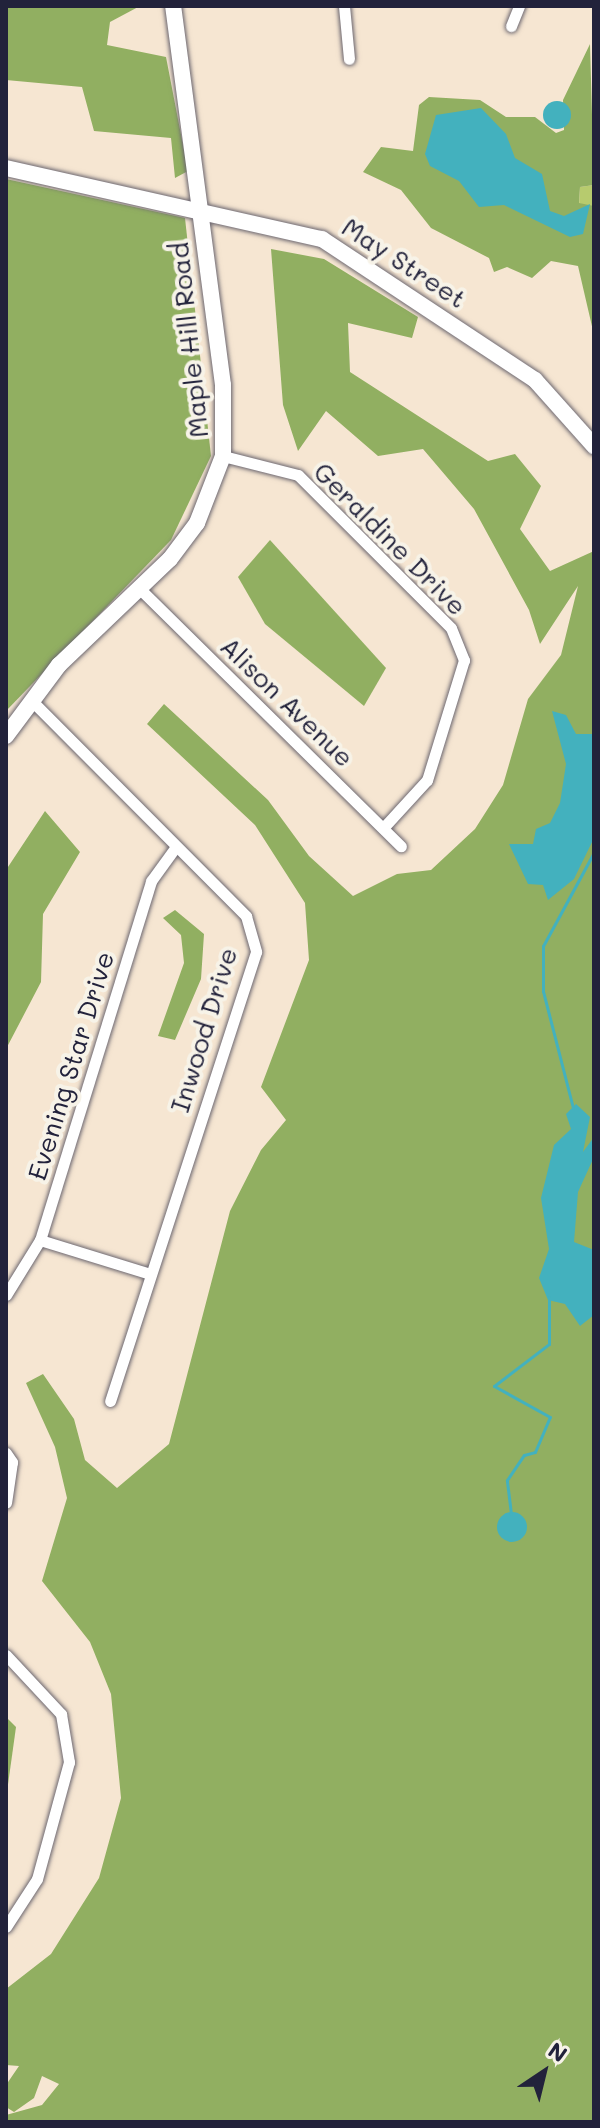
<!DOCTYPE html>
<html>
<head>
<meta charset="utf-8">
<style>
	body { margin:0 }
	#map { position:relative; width:600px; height:2128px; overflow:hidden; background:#f6e6d2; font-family:Mali,sans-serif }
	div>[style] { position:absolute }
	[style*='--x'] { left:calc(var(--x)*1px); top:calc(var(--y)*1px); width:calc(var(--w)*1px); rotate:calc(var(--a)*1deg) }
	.green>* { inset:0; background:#b7cb6e }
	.forest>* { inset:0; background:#91af61 }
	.water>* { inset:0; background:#43b1be }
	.round { border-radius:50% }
	.stream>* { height:3px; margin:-1.5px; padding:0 1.5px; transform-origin:1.5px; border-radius:1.5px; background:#43b1be }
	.roads { filter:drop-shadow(0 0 2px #6c6770) drop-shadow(0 0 2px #6c6770) }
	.street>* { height:11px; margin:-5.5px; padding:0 5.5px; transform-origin:5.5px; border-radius:5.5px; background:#fff }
	.secondary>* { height:16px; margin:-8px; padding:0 8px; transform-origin:8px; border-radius:8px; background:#fff }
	span { translate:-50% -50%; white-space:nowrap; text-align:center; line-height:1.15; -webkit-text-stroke:8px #f7f3e8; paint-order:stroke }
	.street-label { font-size:26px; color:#22223b }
	.frame { position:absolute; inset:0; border:8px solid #22223b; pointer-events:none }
	.north { position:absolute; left:504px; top:2032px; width:80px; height:80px; -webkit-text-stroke:6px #f7f3e8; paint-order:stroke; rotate:35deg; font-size:22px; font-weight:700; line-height:32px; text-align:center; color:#22223b }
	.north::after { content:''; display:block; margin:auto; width:28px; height:36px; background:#22223b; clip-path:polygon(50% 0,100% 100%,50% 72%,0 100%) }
</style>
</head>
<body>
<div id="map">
	<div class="green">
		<div style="clip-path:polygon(594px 185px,594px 206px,588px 210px,579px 205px,580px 187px)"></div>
	</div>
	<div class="forest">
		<div style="clip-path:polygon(6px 6px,140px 6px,110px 22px,107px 45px,166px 57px,188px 171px,175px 178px,171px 138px,94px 131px,82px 87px,6px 80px)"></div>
		<div style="clip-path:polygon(590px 44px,594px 185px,580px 187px,579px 203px,594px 206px,594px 335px,578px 266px,551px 261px,532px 278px,507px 267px,494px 272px,489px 258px,431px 228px,401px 190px,363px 172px,381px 147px,413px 151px,419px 105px,429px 97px,480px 100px,506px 117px,535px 117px,556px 133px,564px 130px,563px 100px)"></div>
		<div style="clip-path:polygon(6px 179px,185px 218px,211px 456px,171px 540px,6px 711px)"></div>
		<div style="clip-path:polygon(271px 249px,324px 259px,418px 317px,412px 338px,348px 323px,350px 372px,488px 461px,515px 454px,541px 486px,520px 529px,550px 571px,594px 551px,594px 2122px,6px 2122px,6px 2115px,42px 2105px,59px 2084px,42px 2076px,34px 2098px,14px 2112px,6px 2107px,6px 2085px,19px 2066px,6px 2065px,6px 1989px,51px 1954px,99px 1878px,121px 1798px,111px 1694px,90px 1642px,42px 1581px,67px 1498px,55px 1447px,26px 1383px,43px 1374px,74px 1419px,85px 1460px,117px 1488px,169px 1444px,230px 1211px,261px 1150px,286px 1120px,261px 1087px,309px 960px,305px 903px,255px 825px,147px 724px,164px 704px,268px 800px,309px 856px,353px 896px,397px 874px,431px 870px,475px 829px,503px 785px,528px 699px,561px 655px,578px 586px,540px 644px,529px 610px,474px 509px,423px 449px,378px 456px,326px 411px,298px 451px,283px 405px)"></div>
		<div style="clip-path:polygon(270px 540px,386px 668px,364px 706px,265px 624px,238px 577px)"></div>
		<div style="clip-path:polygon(45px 811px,80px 852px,43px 914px,41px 982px,6px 1049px,6px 870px)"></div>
		<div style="clip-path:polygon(175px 910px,204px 934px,201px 979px,175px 1040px,158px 1036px,184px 963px,181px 935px,163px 918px)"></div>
		<div style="clip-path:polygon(6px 1717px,16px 1727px,6px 1799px)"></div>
	</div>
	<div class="water">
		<div class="round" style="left:543px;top:101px;width:28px;height:28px"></div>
		<div style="clip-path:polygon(481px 108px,506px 134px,515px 158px,542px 174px,550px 211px,564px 216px,590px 204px,583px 234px,570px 237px,504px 205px,479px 207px,459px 181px,430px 166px,425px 154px,436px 115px)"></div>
		<div style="clip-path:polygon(552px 711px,566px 715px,576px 734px,594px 734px,594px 838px,574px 879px,548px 900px,543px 885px,528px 884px,509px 844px,533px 844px,536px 829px,550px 823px,560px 803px,566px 764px)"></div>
		<div style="clip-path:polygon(576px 1104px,590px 1117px,583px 1152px,594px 1137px,594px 1157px,578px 1192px,574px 1242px,594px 1250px,594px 1315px,580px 1326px,565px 1304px,548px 1300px,539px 1278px,549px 1249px,541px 1198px,554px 1145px,571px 1129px,566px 1114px)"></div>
		<div class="round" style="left:497px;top:1512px;width:30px;height:30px"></div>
	</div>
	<div class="stream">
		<div style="--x:573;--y:1108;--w:121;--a:-104.4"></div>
		<div style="--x:543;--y:991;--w:45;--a:-90"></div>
		<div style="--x:543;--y:946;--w:107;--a:-61.5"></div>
		<div style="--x:511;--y:1514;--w:34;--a:-97"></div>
		<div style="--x:507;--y:1480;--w:30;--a:-56"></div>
		<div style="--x:524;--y:1455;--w:11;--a:-15"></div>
		<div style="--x:535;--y:1452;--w:38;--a:-67"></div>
		<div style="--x:550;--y:1417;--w:64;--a:-151"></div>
		<div style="--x:494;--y:1386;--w:69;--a:-37.4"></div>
		<div style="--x:549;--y:1344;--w:47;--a:-90"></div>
	</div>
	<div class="roads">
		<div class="street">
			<div style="--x:344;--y:6;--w:53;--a:84.6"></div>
			<div style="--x:511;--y:26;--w:22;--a:-68"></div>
			<div style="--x:223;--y:456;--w:77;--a:14.2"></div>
			<div style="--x:298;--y:475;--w:216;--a:45"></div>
			<div style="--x:451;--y:628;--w:35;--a:68"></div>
			<div style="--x:464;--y:660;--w:126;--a:107.1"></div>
			<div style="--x:427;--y:780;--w:65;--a:132.5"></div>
			<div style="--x:141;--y:590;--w:365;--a:44.6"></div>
			<div style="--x:31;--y:700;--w:305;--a:45.1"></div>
			<div style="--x:246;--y:916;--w:37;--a:74"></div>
			<div style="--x:256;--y:952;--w:472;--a:108"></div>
			<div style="--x:40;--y:1240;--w:112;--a:17.1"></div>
			<div style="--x:6;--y:1295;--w:65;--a:-58.3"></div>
			<div style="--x:40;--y:1240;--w:376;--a:-72.8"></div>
			<div style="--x:151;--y:881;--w:41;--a:-54"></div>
			<div style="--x:6;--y:1453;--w:11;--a:56"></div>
			<div style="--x:12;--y:1462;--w:41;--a:98.3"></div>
			<div style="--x:6;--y:1655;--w:81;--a:47"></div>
			<div style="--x:61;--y:1714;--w:49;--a:80.5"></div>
			<div style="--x:69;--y:1762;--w:121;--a:105.3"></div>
			<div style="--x:37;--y:1879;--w:57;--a:122.9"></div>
		</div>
		<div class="secondary">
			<div style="--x:6;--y:168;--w:324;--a:12.7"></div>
			<div style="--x:322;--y:239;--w:255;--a:33.5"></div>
			<div style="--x:535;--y:380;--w:89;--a:48.2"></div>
			<div style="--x:6;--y:736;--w:89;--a:-53.3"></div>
			<div style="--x:59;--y:665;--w:153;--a:-43.7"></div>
			<div style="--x:170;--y:559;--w:45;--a:-53.1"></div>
			<div style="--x:197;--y:523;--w:72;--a:-68.8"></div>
			<div style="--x:223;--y:456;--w:71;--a:-90"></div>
			<div style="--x:223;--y:385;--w:382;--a:-97.5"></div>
		</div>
	</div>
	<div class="street-label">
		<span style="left:404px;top:263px;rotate:33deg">May Street</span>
		<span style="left:189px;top:340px;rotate:-96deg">Maple Hill Road</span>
		<span style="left:390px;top:539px;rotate:45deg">Geraldine Drive</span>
		<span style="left:287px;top:702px;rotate:44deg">Alison Avenue</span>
		<span style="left:204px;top:1030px;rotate:-73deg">Inwood Drive</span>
		<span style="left:71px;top:1066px;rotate:-73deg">Evening Star Drive</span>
	</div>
	<div class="frame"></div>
	<div class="north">N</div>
</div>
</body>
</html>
